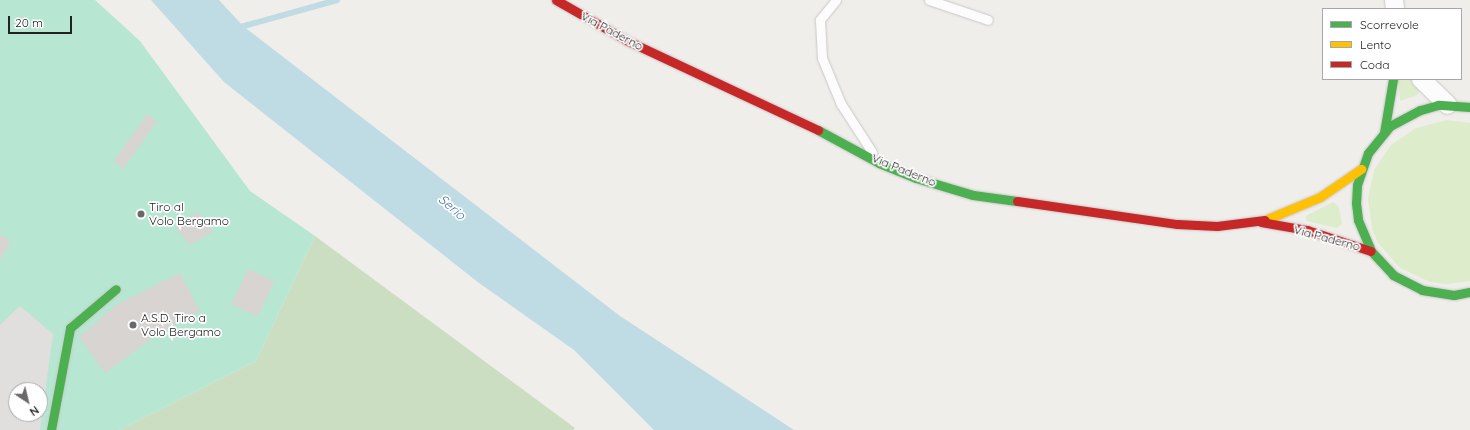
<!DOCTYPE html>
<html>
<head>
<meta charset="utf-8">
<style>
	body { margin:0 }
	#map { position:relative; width:1470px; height:430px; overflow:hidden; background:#f0eeeb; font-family:Quicksand,sans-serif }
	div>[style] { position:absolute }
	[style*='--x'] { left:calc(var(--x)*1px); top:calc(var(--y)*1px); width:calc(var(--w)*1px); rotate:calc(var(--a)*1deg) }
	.grass>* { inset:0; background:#ddeccb }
	.forest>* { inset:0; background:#cbdec1 }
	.pitch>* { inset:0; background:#b7e6d2 }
	.parking>* { inset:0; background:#e0dfde }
	.water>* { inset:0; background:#bfdbe3 }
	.stream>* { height:6px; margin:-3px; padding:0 3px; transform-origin:3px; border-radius:3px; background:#bfdbe3 }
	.building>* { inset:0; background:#d7d4d2; transform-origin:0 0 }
	.roads { filter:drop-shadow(0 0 1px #c9c8c7) drop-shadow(0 0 1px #c9c8c7) }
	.lane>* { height:9px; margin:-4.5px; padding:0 4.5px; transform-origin:4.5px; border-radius:4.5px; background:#fdfcfc }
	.street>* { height:18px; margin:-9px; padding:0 9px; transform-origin:9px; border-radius:9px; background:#fdfcfc }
	.fast>* { height:9px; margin:-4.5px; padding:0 4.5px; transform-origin:4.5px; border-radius:4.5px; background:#4caf50 }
	.slow>* { height:9px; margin:-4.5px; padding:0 4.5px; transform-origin:4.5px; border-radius:4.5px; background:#ffc107 }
	.jam>* { height:9px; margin:-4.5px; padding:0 4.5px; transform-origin:4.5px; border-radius:4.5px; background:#c62828 }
	.dots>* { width:11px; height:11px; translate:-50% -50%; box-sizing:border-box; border:2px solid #fff; border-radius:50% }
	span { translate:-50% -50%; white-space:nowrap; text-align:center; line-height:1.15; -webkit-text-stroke:3.5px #fff; paint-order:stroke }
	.street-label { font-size:12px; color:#222 }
	.poi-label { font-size:12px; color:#222 }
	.left { translate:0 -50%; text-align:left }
	.water-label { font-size:13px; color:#4a7aab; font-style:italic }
	.legend { position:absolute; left:1322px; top:8px; width:140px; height:72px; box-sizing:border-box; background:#fff; border:1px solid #a7a7a7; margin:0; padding:5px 7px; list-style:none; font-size:12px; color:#222 }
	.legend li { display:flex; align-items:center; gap:8px; height:20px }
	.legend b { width:20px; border:1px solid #a7a7a7 }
	.north { position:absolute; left:8px; top:382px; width:40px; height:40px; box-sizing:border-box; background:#fff; border:1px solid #a7a7a7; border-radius:50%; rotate:145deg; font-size:11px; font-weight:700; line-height:16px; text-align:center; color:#222 }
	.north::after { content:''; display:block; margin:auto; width:14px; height:18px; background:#6a6968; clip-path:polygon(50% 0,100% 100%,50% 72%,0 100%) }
	.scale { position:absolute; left:8px; top:16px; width:64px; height:18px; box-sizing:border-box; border:2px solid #222; border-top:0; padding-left:5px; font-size:12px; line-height:14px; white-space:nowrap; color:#222; -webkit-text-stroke:3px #fff; paint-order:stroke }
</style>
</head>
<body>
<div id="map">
	<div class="grass">
		<div style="clip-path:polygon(1398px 79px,1413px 79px,1420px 90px,1417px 95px,1400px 101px)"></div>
		<div style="clip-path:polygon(1447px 120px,1470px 123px,1470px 281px,1447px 284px,1430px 282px,1400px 268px,1378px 243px,1372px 229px,1368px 199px,1374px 170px,1391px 145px,1416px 128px)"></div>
		<div style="clip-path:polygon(1333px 202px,1339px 207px,1342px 224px,1337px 228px,1306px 221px,1306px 216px)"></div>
	</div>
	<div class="forest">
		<div style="clip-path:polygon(315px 236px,575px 428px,573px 430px,119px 430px,256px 361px)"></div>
	</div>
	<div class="pitch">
		<div style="clip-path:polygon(evenodd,0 0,95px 0,140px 41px,250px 191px,315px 236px,256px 361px,119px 430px,0 430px,0 0,16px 390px,40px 390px,40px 414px,16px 414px,16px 390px)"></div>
	</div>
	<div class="parking">
		<div style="clip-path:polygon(evenodd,20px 306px,53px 334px,40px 430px,0 430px,0 325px,20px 306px,16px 390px,40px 390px,40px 414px,16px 414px,16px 390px)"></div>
	</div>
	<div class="water">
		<div style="clip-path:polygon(151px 0,219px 0,243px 26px,620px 316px,794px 430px,654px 430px,574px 350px,479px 283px,224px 82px)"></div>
	</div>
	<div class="stream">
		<div style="--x:237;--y:28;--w:104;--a:-15.6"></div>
	</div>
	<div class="building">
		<div style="left:147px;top:114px;width:12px;height:58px;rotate:35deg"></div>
		<div style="clip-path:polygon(198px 212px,213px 232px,190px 245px,175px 227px)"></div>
		<div style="clip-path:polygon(2px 235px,11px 242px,0 259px,0 237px)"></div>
		<div style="left:248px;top:269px;width:29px;height:39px;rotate:25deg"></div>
		<div style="clip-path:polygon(180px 273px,200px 311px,162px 331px,105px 373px,79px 337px,116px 305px)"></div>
	</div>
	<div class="roads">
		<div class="lane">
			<div style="--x:836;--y:0;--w:26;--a:129"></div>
			<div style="--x:820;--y:20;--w:38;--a:87"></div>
			<div style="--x:822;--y:58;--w:50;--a:67.6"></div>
			<div style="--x:841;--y:104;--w:57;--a:57.1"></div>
			<div style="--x:929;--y:0;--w:62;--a:18.7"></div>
		</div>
		<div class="street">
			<div style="--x:1394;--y:0;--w:9;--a:84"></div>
			<div style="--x:1421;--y:79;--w:37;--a:44"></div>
		</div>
		<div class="fast">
			<div style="--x:1470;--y:107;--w:32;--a:-176"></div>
			<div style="--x:1438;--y:105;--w:19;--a:164"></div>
			<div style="--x:1420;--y:110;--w:34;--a:152"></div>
			<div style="--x:1390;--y:126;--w:35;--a:129"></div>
			<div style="--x:1368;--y:153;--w:34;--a:109"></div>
			<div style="--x:1357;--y:185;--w:18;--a:93"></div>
			<div style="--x:1356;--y:203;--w:17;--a:83"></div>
			<div style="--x:1358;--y:220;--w:34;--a:67"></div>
			<div style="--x:1371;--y:251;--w:33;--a:47"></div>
			<div style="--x:1393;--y:275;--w:33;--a:27"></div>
			<div style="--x:1422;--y:290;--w:32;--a:9"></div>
			<div style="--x:1454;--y:295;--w:16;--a:-11"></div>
			<div style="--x:818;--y:130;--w:69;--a:28.4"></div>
			<div style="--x:879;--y:163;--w:40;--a:22"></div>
			<div style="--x:916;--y:178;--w:59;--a:16.6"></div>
			<div style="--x:973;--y:195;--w:44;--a:7.8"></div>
			<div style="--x:1384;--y:133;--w:55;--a:-80.5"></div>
			<div style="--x:51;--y:430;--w:104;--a:-79.4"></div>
			<div style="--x:70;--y:328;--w:60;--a:-40.3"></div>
		</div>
		<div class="slow">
			<div style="--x:1265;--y:220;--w:60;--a:-22.7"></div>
			<div style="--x:1320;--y:197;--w:50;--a:-34.3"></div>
		</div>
		<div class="jam">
			<div style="--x:556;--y:0;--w:83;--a:29.7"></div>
			<div style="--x:628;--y:41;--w:210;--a:25.1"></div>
			<div style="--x:1017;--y:201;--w:162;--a:8.2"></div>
			<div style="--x:1177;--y:224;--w:40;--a:2.9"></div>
			<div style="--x:1217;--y:226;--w:48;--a:-7.1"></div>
			<div style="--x:1261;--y:222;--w:47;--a:9.9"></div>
			<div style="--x:1307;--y:230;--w:67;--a:18.2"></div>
		</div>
	</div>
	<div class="dots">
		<div style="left:141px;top:214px;background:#6a6968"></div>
		<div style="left:133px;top:325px;background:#6a6968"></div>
	</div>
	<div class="street-label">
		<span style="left:612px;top:31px;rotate:28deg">Via Paderno</span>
		<span style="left:904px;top:170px;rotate:22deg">Via Paderno</span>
		<span style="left:1327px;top:238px;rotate:15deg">Via Paderno</span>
	</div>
	<div class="poi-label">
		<span class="left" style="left:149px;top:214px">Tiro al<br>Volo Bergamo</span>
		<span class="left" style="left:141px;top:325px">A.S.D. Tiro a<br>Volo Bergamo</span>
	</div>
	<div class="water-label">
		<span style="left:452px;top:207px;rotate:41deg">Serio</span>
	</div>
	<ul class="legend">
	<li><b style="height:5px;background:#4caf50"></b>Scorrevole</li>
	<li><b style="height:5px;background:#ffc107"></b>Lento</li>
	<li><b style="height:5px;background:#c62828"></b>Coda</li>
	</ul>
	<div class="north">N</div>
	<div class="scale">20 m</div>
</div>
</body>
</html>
